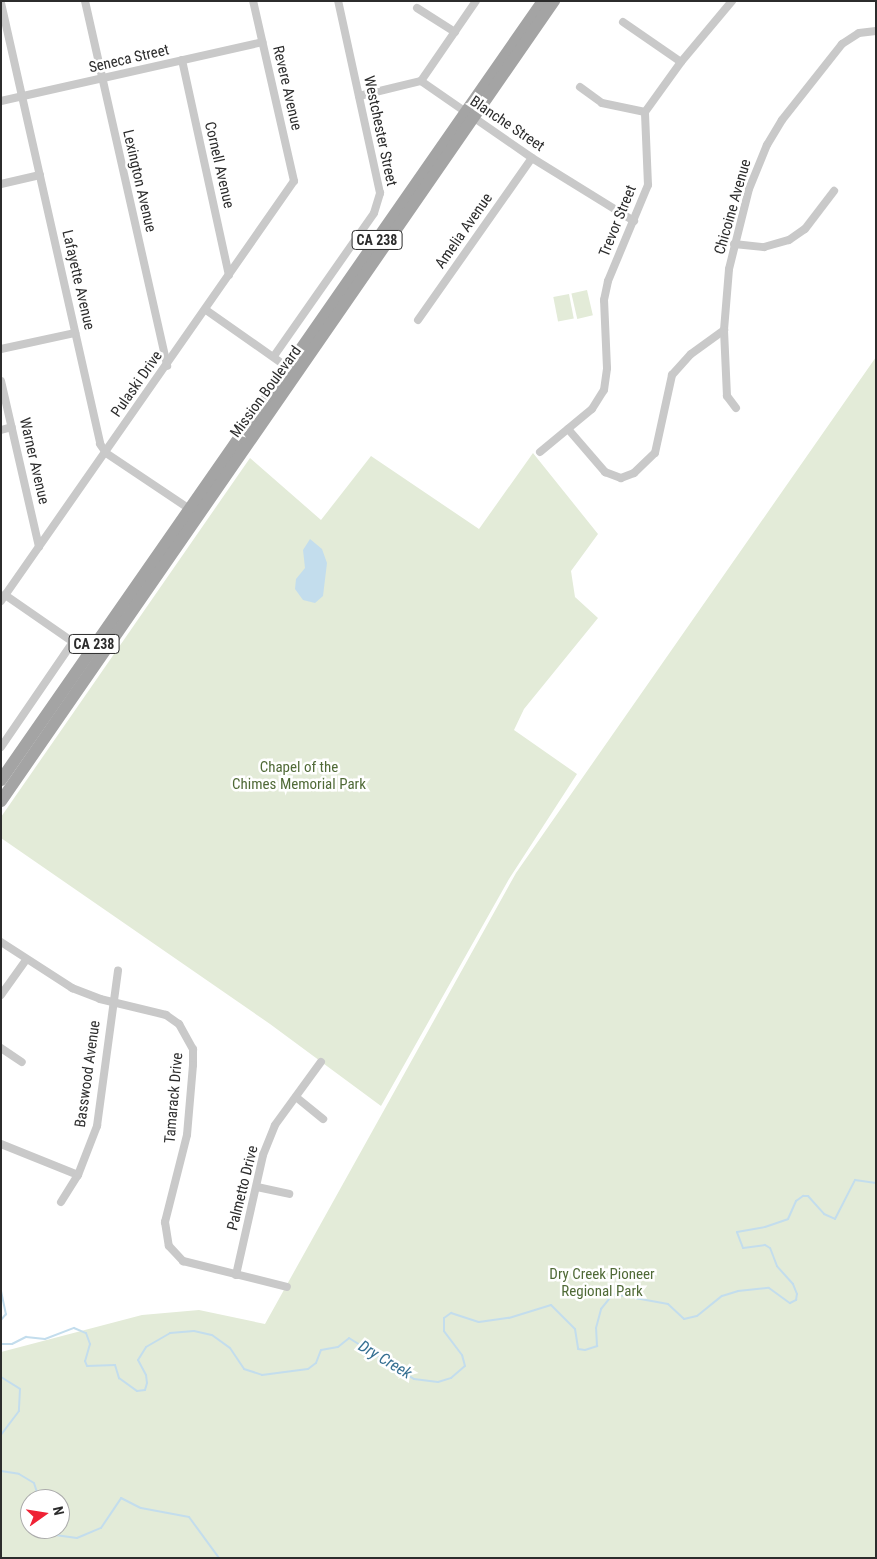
<!DOCTYPE html>
<html>
<head>
<meta charset="utf-8">
<style>
	body { margin:0 }
	#map { position:relative; width:877px; height:1559px; overflow:hidden; background:#fff; font-family:"Roboto Condensed",sans-serif }
	div>[style] { position:absolute }
	[style*='--x'] { left:calc(var(--x)*1px); top:calc(var(--y)*1px); width:calc(var(--w)*1px); rotate:calc(var(--a)*1deg) }
	.green>* { inset:0; background:#e3ebd8; transform-origin:0 0 }
	.water>* { inset:0; background:#c3dded }
	.stream>* { height:2px; margin:-1px; padding:0 1px; transform-origin:1px; border-radius:1px; background:#c3dded }
	.street>* { height:8px; margin:-4px; padding:0 4px; transform-origin:4px; border-radius:4px; background:#c9c9c9 }
	.primary>* { height:12px; margin:-6px; padding:0 6px; transform-origin:6px; border-radius:6px; background:#a4a4a4 }
	span { translate:-50% -50%; white-space:nowrap; text-align:center; line-height:1.15; -webkit-text-stroke:5px #fff; paint-order:stroke }
	.shield-label span { padding:1px 4px; background:#fff; border:1px solid; border-radius:4px; -webkit-text-stroke-width:0 }
	.shield-label { font-size:14px; color:#2c2c2c; font-weight:700 }
	.street-label { font-size:15px; color:#2c2c2c }
	.park-label { font-size:15px; color:#506a37 }
	.water-label { font-size:16px; color:#367092; font-style:italic }
	.frame { position:absolute; inset:0; border:2px solid #2c2c2c; pointer-events:none }
	.north { position:absolute; left:20px; top:1489px; width:50px; height:50px; box-sizing:border-box; background:#fff; border:1px solid #ababab; border-radius:50%; rotate:77deg; font-size:14px; font-weight:700; line-height:20px; text-align:center; color:#2c2c2c }
	.north::after { content:''; display:block; margin:auto; width:18px; height:22px; background:#ef2235; clip-path:polygon(50% 0,100% 100%,50% 72%,0 100%) }
</style>
</head>
<body>
<div id="map">
	<div class="green">
		<div style="left:587px;top:290px;width:26px;height:16px;rotate:77deg"></div>
		<div style="left:569px;top:294px;width:25px;height:16px;rotate:79deg"></div>
		<div style="clip-path:polygon(evenodd,876px 357px,876px 1558px,1px 1558px,1px 1352px,142px 1315px,199px 1310px,265px 1324px,516px 873px,876px 357px,30px 1499px,60px 1499px,60px 1529px,30px 1529px,30px 1499px)"></div>
		<div style="clip-path:polygon(533px 453px,598px 534px,571px 571px,575px 597px,598px 618px,524px 709px,514px 730px,577px 774px,509px 879px,381px 1106px,270px 1024px,1px 838px,1px 817px,250px 458px,321px 520px,371px 456px,479px 529px)"></div>
	</div>
	<div class="water">
		<div style="clip-path:polygon(310px 539px,322px 549px,327px 563px,323px 596px,315px 603px,303px 600px,295px 589px,296px 579px,305px 568px,303px 550px)"></div>
	</div>
	<div class="stream">
		<div style="--x:1;--y:1291;--w:24;--a:78"></div>
		<div style="--x:6;--y:1314;--w:8;--a:130"></div>
		<div style="--x:1;--y:1344;--w:11;--a:0"></div>
		<div style="--x:12;--y:1344;--w:16;--a:-27"></div>
		<div style="--x:26;--y:1337;--w:19;--a:6"></div>
		<div style="--x:45;--y:1339;--w:31;--a:-21"></div>
		<div style="--x:74;--y:1328;--w:13;--a:23"></div>
		<div style="--x:86;--y:1333;--w:12;--a:70"></div>
		<div style="--x:90;--y:1344;--w:18;--a:106"></div>
		<div style="--x:85;--y:1361;--w:5;--a:68"></div>
		<div style="--x:87;--y:1366;--w:28;--a:-2"></div>
		<div style="--x:115;--y:1365;--w:14;--a:73"></div>
		<div style="--x:119;--y:1378;--w:22;--a:36"></div>
		<div style="--x:137;--y:1391;--w:8;--a:-7"></div>
		<div style="--x:145;--y:1390;--w:7;--a:-74"></div>
		<div style="--x:147;--y:1383;--w:8;--a:-97"></div>
		<div style="--x:146;--y:1375;--w:17;--a:-118"></div>
		<div style="--x:138;--y:1360;--w:15;--a:-58"></div>
		<div style="--x:146;--y:1347;--w:28;--a:-30"></div>
		<div style="--x:170;--y:1333;--w:24;--a:-5"></div>
		<div style="--x:194;--y:1331;--w:18;--a:13"></div>
		<div style="--x:212;--y:1335;--w:22;--a:36"></div>
		<div style="--x:230;--y:1348;--w:25;--a:56"></div>
		<div style="--x:244;--y:1369;--w:19;--a:18"></div>
		<div style="--x:262;--y:1375;--w:46;--a:-7.4"></div>
		<div style="--x:308;--y:1369;--w:10;--a:-37"></div>
		<div style="--x:316;--y:1363;--w:14;--a:-69"></div>
		<div style="--x:321;--y:1350;--w:17;--a:-10"></div>
		<div style="--x:338;--y:1347;--w:14;--a:-39"></div>
		<div style="--x:349;--y:1338;--w:77;--a:32.2"></div>
		<div style="--x:414;--y:1379;--w:24;--a:7"></div>
		<div style="--x:438;--y:1382;--w:14;--a:-17"></div>
		<div style="--x:451;--y:1378;--w:18;--a:-41"></div>
		<div style="--x:465;--y:1366;--w:11;--a:-105"></div>
		<div style="--x:462;--y:1355;--w:30;--a:-127"></div>
		<div style="--x:444;--y:1331;--w:13;--a:-90"></div>
		<div style="--x:444;--y:1318;--w:9;--a:-36"></div>
		<div style="--x:451;--y:1313;--w:29;--a:18"></div>
		<div style="--x:479;--y:1322;--w:30;--a:-8"></div>
		<div style="--x:509;--y:1318;--w:44;--a:-17.2"></div>
		<div style="--x:551;--y:1305;--w:34;--a:45"></div>
		<div style="--x:575;--y:1329;--w:20;--a:81"></div>
		<div style="--x:578;--y:1349;--w:7;--a:8"></div>
		<div style="--x:585;--y:1350;--w:13;--a:-18"></div>
		<div style="--x:597;--y:1346;--w:18;--a:-93"></div>
		<div style="--x:596;--y:1328;--w:20;--a:-75"></div>
		<div style="--x:601;--y:1309;--w:19;--a:-51"></div>
		<div style="--x:613;--y:1294;--w:56;--a:10.3"></div>
		<div style="--x:668;--y:1304;--w:22;--a:43"></div>
		<div style="--x:684;--y:1319;--w:13;--a:-13"></div>
		<div style="--x:697;--y:1316;--w:32;--a:-39"></div>
		<div style="--x:722;--y:1296;--w:17;--a:-17"></div>
		<div style="--x:738;--y:1291;--w:31;--a:-6"></div>
		<div style="--x:769;--y:1288;--w:26;--a:36"></div>
		<div style="--x:790;--y:1303;--w:7;--a:-27"></div>
		<div style="--x:796;--y:1300;--w:6;--a:-81"></div>
		<div style="--x:797;--y:1294;--w:11;--a:-112"></div>
		<div style="--x:793;--y:1284;--w:24;--a:-132"></div>
		<div style="--x:777;--y:1266;--w:19;--a:-111"></div>
		<div style="--x:770;--y:1248;--w:6;--a:-149"></div>
		<div style="--x:765;--y:1245;--w:22;--a:172"></div>
		<div style="--x:743;--y:1248;--w:17;--a:-111"></div>
		<div style="--x:737;--y:1232;--w:28;--a:-10"></div>
		<div style="--x:765;--y:1227;--w:24;--a:-19"></div>
		<div style="--x:788;--y:1219;--w:20;--a:-66"></div>
		<div style="--x:796;--y:1201;--w:9;--a:-36"></div>
		<div style="--x:803;--y:1196;--w:5;--a:0"></div>
		<div style="--x:808;--y:1196;--w:24;--a:48"></div>
		<div style="--x:824;--y:1214;--w:12;--a:24"></div>
		<div style="--x:835;--y:1219;--w:44;--a:-62.9"></div>
		<div style="--x:855;--y:1180;--w:21;--a:8"></div>
		<div style="--x:1;--y:1377;--w:22;--a:32"></div>
		<div style="--x:20;--y:1389;--w:22;--a:93"></div>
		<div style="--x:19;--y:1411;--w:30;--a:127"></div>
		<div style="--x:1;--y:1471;--w:18;--a:9"></div>
		<div style="--x:19;--y:1474;--w:17;--a:31"></div>
		<div style="--x:34;--y:1483;--w:13;--a:72"></div>
		<div style="--x:38;--y:1495;--w:4;--a:117"></div>
		<div style="--x:30;--y:1519;--w:3;--a:90"></div>
		<div style="--x:41;--y:1529;--w:9;--a:36"></div>
		<div style="--x:48;--y:1534;--w:29;--a:8"></div>
		<div style="--x:77;--y:1538;--w:26;--a:-23"></div>
		<div style="--x:101;--y:1528;--w:36;--a:-56"></div>
		<div style="--x:121;--y:1498;--w:22;--a:27"></div>
		<div style="--x:141;--y:1508;--w:49;--a:10.6"></div>
		<div style="--x:189;--y:1517;--w:51;--a:53.8"></div>
	</div>
	<div class="street">
		<div style="--x:85;--y:1;--w:374;--a:77.3"></div>
		<div style="--x:1;--y:3;--w:452;--a:77.3"></div>
		<div style="--x:100;--y:444;--w:11;--a:56"></div>
		<div style="--x:106;--y:453;--w:102;--a:33.8"></div>
		<div style="--x:417;--y:8;--w:45;--a:32.3"></div>
		<div style="--x:623;--y:22;--w:70;--a:34.6"></div>
		<div style="--x:182;--y:60;--w:220;--a:77.7"></div>
		<div style="--x:421;--y:81;--w:97;--a:-55.5"></div>
		<div style="--x:580;--y:87;--w:27;--a:36"></div>
		<div style="--x:602;--y:103;--w:44;--a:11.8"></div>
		<div style="--x:359;--y:96;--w:64;--a:-13.6"></div>
		<div style="--x:421;--y:81;--w:135;--a:34.7"></div>
		<div style="--x:532;--y:158;--w:120;--a:31.7"></div>
		<div style="--x:1;--y:101;--w:268;--a:-12.7"></div>
		<div style="--x:1;--y:184;--w:40;--a:-13"></div>
		<div style="--x:734;--y:244;--w:30;--a:6"></div>
		<div style="--x:764;--y:247;--w:26;--a:-16"></div>
		<div style="--x:789;--y:240;--w:19;--a:-35"></div>
		<div style="--x:805;--y:229;--w:48;--a:-52.7"></div>
		<div style="--x:206;--y:310;--w:103;--a:35.1"></div>
		<div style="--x:418;--y:320;--w:198;--a:-54.9"></div>
		<div style="--x:1;--y:349;--w:76;--a:-12.2"></div>
		<div style="--x:274;--y:356;--w:174;--a:-55"></div>
		<div style="--x:374;--y:213;--w:21;--a:-73"></div>
		<div style="--x:380;--y:193;--w:197;--a:-102.3"></div>
		<div style="--x:1;--y:381;--w:170;--a:77.1"></div>
		<div style="--x:736;--y:408;--w:15;--a:-127"></div>
		<div style="--x:727;--y:396;--w:66;--a:-92.6"></div>
		<div style="--x:724;--y:330;--w:61;--a:-85.3"></div>
		<div style="--x:729;--y:269;--w:82;--a:-76"></div>
		<div style="--x:749;--y:189;--w:48;--a:-67.8"></div>
		<div style="--x:767;--y:145;--w:29;--a:-59"></div>
		<div style="--x:782;--y:120;--w:97;--a:-51.7"></div>
		<div style="--x:842;--y:44;--w:20;--a:-33"></div>
		<div style="--x:859;--y:33;--w:17;--a:-7"></div>
		<div style="--x:568;--y:429;--w:57;--a:49.3"></div>
		<div style="--x:605;--y:472;--w:17;--a:21"></div>
		<div style="--x:621;--y:478;--w:14;--a:-21"></div>
		<div style="--x:634;--y:473;--w:29;--a:-44"></div>
		<div style="--x:655;--y:453;--w:80;--a:-77.7"></div>
		<div style="--x:672;--y:375;--w:28;--a:-48"></div>
		<div style="--x:691;--y:354;--w:41;--a:-36"></div>
		<div style="--x:1;--y:430;--w:11;--a:-15"></div>
		<div style="--x:540;--y:452;--w:67;--a:-39.6"></div>
		<div style="--x:592;--y:409;--w:22;--a:-58"></div>
		<div style="--x:604;--y:390;--w:22;--a:-82"></div>
		<div style="--x:607;--y:368;--w:68;--a:-92.5"></div>
		<div style="--x:604;--y:300;--w:19;--a:-78"></div>
		<div style="--x:608;--y:281;--w:104;--a:-67.4"></div>
		<div style="--x:648;--y:185;--w:73;--a:-92.4"></div>
		<div style="--x:645;--y:112;--w:62;--a:-54.2"></div>
		<div style="--x:681;--y:62;--w:80;--a:-50.1"></div>
		<div style="--x:1;--y:601;--w:512;--a:-55.1"></div>
		<div style="--x:294;--y:181;--w:185;--a:-102.8"></div>
		<div style="--x:1;--y:747;--w:127;--a:-55.6"></div>
		<div style="--x:73;--y:642;--w:83;--a:-145.3"></div>
		<div style="--x:1;--y:942;--w:85;--a:32.9"></div>
		<div style="--x:72;--y:988;--w:30;--a:21"></div>
		<div style="--x:100;--y:999;--w:68;--a:13.6"></div>
		<div style="--x:166;--y:1015;--w:16;--a:35"></div>
		<div style="--x:179;--y:1024;--w:29;--a:61"></div>
		<div style="--x:193;--y:1049;--w:16;--a:90"></div>
		<div style="--x:193;--y:1065;--w:70;--a:94.9"></div>
		<div style="--x:187;--y:1135;--w:90;--a:104.2"></div>
		<div style="--x:165;--y:1222;--w:24;--a:81"></div>
		<div style="--x:169;--y:1246;--w:21;--a:47"></div>
		<div style="--x:183;--y:1261;--w:107;--a:14"></div>
		<div style="--x:1;--y:995;--w:43;--a:-54.5"></div>
		<div style="--x:1;--y:1048;--w:25;--a:34"></div>
		<div style="--x:296;--y:1097;--w:35;--a:39"></div>
		<div style="--x:1;--y:1144;--w:83;--a:21.9"></div>
		<div style="--x:257;--y:1187;--w:33;--a:12"></div>
		<div style="--x:61;--y:1202;--w:32;--a:-58"></div>
		<div style="--x:78;--y:1175;--w:53;--a:-68.8"></div>
		<div style="--x:97;--y:1126;--w:157;--a:-82.3"></div>
		<div style="--x:236;--y:1275;--w:123;--a:-77.3"></div>
		<div style="--x:263;--y:1155;--w:32;--a:-68"></div>
		<div style="--x:275;--y:1125;--w:78;--a:-53.9"></div>
	</div>
	<div class="primary">
		<div style="--x:1;--y:780;--w:949;--a:-55.17"></div>
		<div style="--x:1;--y:801;--w:973;--a:-55.35"></div>
	</div>
	<div class="shield-label">
		<span style="left:377px;top:240px">CA 238</span>
		<span style="left:94px;top:644px">CA 238</span>
	</div>
	<div class="street-label">
		<span style="left:129px;top:59px;rotate:-13deg">Seneca Street</span>
		<span style="left:287px;top:88px;rotate:77deg">Revere Avenue</span>
		<span style="left:507px;top:124px;rotate:34deg">Blanche Street</span>
		<span style="left:380px;top:131px;rotate:78deg">Westchester Street</span>
		<span style="left:219px;top:165px;rotate:77deg">Cornell Avenue</span>
		<span style="left:139px;top:181px;rotate:77deg">Lexington Avenue</span>
		<span style="left:733px;top:207px;rotate:-74deg">Chicoine Avenue</span>
		<span style="left:618px;top:221px;rotate:-68deg">Trevor Street</span>
		<span style="left:464px;top:231px;rotate:-55deg">Amelia Avenue</span>
		<span style="left:78px;top:280px;rotate:77deg">Lafayette Avenue</span>
		<span style="left:137px;top:384px;rotate:-55deg">Pulaski Drive</span>
		<span style="left:266px;top:392px;rotate:-54deg">Mission Boulevard</span>
		<span style="left:34px;top:461px;rotate:77deg">Warner Avenue</span>
		<span style="left:88px;top:1074px;rotate:-82deg">Basswood Avenue</span>
		<span style="left:174px;top:1098px;rotate:-85deg">Tamarack Drive</span>
		<span style="left:243px;top:1188px;rotate:-76deg">Palmetto Drive</span>
	</div>
	<div class="park-label">
		<span style="left:299px;top:776px">Chapel of the<br>Chimes Memorial Park</span>
		<span style="left:602px;top:1283px">Dry Creek Pioneer<br>Regional Park</span>
	</div>
	<div class="water-label">
		<span style="left:385px;top:1360px;rotate:31deg">Dry Creek</span>
	</div>
	<div class="frame"></div>
	<div class="north">N</div>
</div>
</body>
</html>
